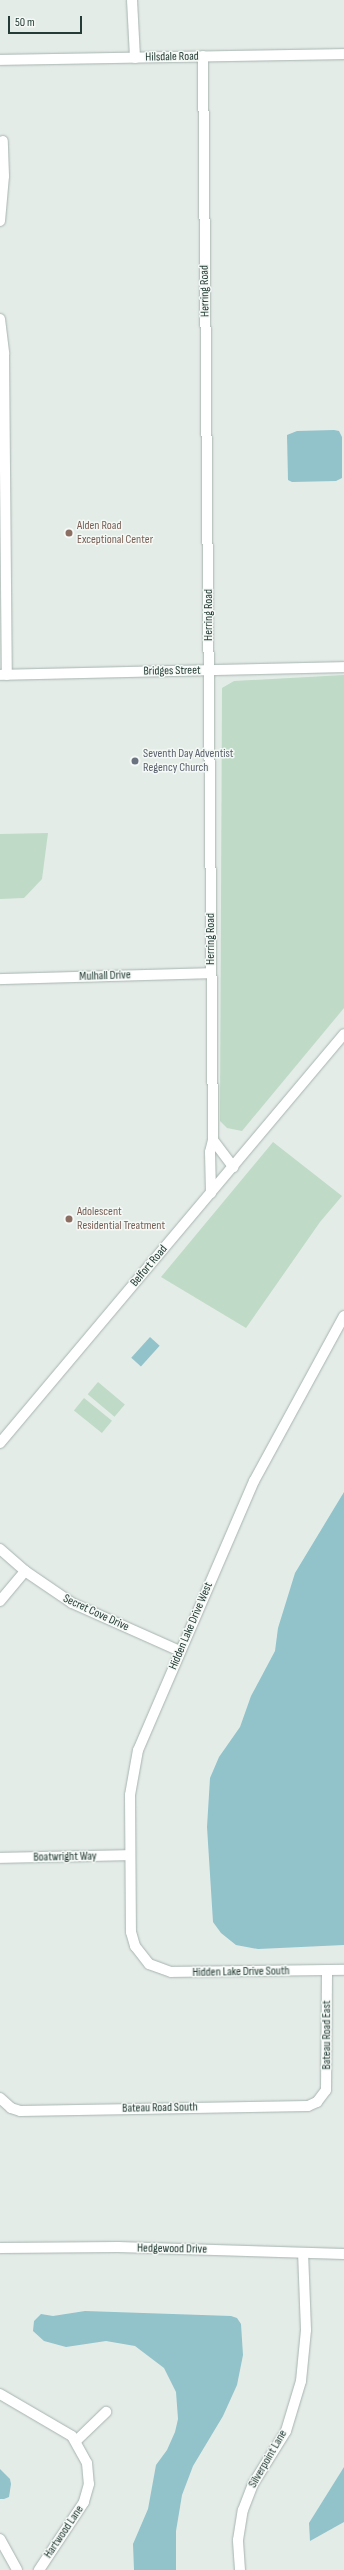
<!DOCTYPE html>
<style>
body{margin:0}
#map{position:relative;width:344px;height:2570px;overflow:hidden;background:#e4ece8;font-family:"Sofia Sans Condensed",sans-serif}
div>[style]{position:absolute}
.green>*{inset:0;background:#bfdac6;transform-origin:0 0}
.water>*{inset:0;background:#92c2ca;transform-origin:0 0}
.roads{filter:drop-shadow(0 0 1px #a7b3af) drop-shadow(0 0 1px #a7b3af)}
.minor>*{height:10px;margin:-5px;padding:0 5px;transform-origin:5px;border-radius:5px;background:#fff}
.dots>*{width:11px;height:11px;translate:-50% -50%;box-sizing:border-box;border:2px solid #f4f9f6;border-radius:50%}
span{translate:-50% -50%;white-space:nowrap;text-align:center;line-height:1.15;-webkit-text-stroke:3px #f4f9f6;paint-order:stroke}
.street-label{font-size:12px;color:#253b35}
.education-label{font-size:12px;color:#785e54}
.left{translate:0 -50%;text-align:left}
.worship-label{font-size:12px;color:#5b616d}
.scale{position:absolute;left:8px;top:16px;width:74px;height:18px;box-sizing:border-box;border:2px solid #253b35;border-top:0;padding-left:5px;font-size:12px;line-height:14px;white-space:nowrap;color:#253b35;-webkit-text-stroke:3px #f4f9f6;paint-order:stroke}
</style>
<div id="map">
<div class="green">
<i style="clip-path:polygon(344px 675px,344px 1008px,242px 1131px,227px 1128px,220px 1121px,222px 688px,234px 681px)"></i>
<i style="clip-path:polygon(48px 833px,42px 879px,24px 898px,0 899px,0 834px)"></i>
<i style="clip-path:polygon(273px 1142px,342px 1196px,320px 1222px,246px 1328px,161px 1277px)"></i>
<i style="left:98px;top:1382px;width:35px;height:16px;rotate:40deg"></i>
<i style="left:84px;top:1398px;width:36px;height:16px;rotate:39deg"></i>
</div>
<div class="water">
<i style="clip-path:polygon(334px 430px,339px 431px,342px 437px,342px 478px,336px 481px,292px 482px,288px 480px,287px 435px,297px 431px)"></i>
<i style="left:150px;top:1337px;width:13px;height:28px;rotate:42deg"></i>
<i style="clip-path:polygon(344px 1492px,344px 1945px,258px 1949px,236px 1945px,221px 1933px,213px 1922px,207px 1827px,210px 1778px,219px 1757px,240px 1727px,251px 1696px,275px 1651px,278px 1628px,295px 1573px)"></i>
<i style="clip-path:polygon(85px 2311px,231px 2316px,237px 2318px,241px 2324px,243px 2355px,237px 2385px,223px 2416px,193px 2466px,182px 2495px,176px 2531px,176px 2570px,134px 2570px,133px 2544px,148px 2509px,156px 2465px,167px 2450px,175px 2432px,178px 2419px,176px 2392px,164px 2368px,135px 2346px,106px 2341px,66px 2347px,44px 2341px,33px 2331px,34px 2321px,41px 2314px,53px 2316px)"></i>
<i style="clip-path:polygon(344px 2467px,344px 2522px,310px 2541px,309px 2523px)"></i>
<i style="clip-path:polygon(0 2469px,10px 2479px,11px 2484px,9px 2497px,4px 2499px,0 2499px)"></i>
</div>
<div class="roads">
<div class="minor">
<i style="left:132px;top:0;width:58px;rotate:87deg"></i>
<i style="left:203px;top:56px;width:1084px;rotate:89.47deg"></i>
<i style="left:213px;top:1140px;width:34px;rotate:53deg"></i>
<i style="left:0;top:60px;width:344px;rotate:-1deg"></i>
<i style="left:0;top:221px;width:45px;rotate:-84.9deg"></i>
<i style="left:4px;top:176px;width:35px;rotate:-92deg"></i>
<i style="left:0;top:319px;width:35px;rotate:83deg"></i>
<i style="left:4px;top:354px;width:321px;rotate:89.5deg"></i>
<i style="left:0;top:675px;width:344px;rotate:-1.3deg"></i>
<i style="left:0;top:979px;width:211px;rotate:-1.6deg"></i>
<i style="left:211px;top:1193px;width:41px;rotate:-91.4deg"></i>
<i style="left:210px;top:1152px;width:12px;rotate:-76deg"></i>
<i style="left:344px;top:1316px;width:188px;rotate:118.6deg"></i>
<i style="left:254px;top:1481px;width:293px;rotate:113.3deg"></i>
<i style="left:138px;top:1750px;width:46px;rotate:100.1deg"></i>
<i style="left:130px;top:1795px;width:137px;rotate:89.6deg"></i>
<i style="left:131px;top:1932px;width:15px;rotate:74deg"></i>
<i style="left:135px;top:1946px;width:23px;rotate:52deg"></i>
<i style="left:149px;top:1964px;width:23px;rotate:20deg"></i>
<i style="left:171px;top:1972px;width:173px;rotate:-0.7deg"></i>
<i style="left:0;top:1443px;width:534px;rotate:-49.93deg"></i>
<i style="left:0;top:1549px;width:33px;rotate:41deg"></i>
<i style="left:25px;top:1571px;width:57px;rotate:34.2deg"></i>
<i style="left:72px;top:1603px;width:118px;rotate:24deg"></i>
<i style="left:0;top:1601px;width:39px;rotate:-50deg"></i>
<i style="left:0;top:1858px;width:130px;rotate:-1.3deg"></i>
<i style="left:0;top:2098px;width:15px;rotate:42deg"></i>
<i style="left:11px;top:2108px;width:9px;rotate:18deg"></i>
<i style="left:20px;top:2111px;width:288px;rotate:-1deg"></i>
<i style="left:308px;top:2106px;width:10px;rotate:-24deg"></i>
<i style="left:317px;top:2102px;width:15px;rotate:-53deg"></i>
<i style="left:326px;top:2090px;width:120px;rotate:-89.5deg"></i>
<i style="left:0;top:2248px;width:118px;rotate:-0.5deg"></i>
<i style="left:118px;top:2247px;width:226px;rotate:1.8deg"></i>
<i style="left:0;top:2394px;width:83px;rotate:30.3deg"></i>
<i style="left:72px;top:2436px;width:31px;rotate:61deg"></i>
<i style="left:87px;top:2463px;width:21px;rotate:85deg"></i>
<i style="left:89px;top:2484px;width:19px;rotate:106deg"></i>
<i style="left:84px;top:2502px;width:82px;rotate:123.5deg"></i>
<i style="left:76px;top:2441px;width:42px;rotate:-44deg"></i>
<i style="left:0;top:2539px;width:35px;rotate:61deg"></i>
<i style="left:240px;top:2570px;width:30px;rotate:-94deg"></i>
<i style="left:238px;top:2540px;width:30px;rotate:-81deg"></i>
<i style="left:243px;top:2510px;width:28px;rotate:-69deg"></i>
<i style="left:253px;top:2484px;width:62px;rotate:-58.1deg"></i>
<i style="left:286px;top:2431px;width:52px;rotate:-73.3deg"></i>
<i style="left:301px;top:2381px;width:51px;rotate:-84.4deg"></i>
<i style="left:306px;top:2330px;width:77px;rotate:-92.2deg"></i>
</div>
</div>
<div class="dots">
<i style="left:69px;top:533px;background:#8d6e63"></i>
<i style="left:135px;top:761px;background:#6b7280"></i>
<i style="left:69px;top:1219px;background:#8d6e63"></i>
</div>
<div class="street-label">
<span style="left:172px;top:57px;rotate:-1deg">Hilsdale Road</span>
<span style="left:205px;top:291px;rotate:-91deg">Herring Road</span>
<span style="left:209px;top:615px;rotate:-90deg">Herring Road</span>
<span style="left:172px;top:671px;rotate:-1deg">Bridges Street</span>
<span style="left:211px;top:939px;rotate:-90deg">Herring Road</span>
<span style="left:105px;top:976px;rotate:-2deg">Mulhall Drive</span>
<span style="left:149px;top:1266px;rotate:-50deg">Belfort Road</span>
<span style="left:96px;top:1613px;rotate:25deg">Secret Cove Drive</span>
<span style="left:191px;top:1626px;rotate:-67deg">Hidden Lake Drive West</span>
<span style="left:65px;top:1857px;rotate:-1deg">Boatwright Way</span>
<span style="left:241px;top:1972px;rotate:-1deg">Hidden Lake Drive South</span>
<span style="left:327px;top:2035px;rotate:-90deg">Bateau Road East</span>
<span style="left:160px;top:2108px;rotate:-1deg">Bateau Road South</span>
<span style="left:172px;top:2249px;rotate:1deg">Hedgewood Drive</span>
<span style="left:268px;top:2459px;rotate:-60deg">Silverpoint Lane</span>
<span style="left:64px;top:2532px;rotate:-56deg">Hartwood Lane</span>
</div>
<div class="education-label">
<span class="left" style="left:77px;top:533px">Alden Road<br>Exceptional Center</span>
<span class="left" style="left:77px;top:1219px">Adolescent<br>Residential Treatment</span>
</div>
<div class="worship-label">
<span class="left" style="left:143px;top:761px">Seventh Day Adventist<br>Regency Church</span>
</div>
<div class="scale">50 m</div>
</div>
